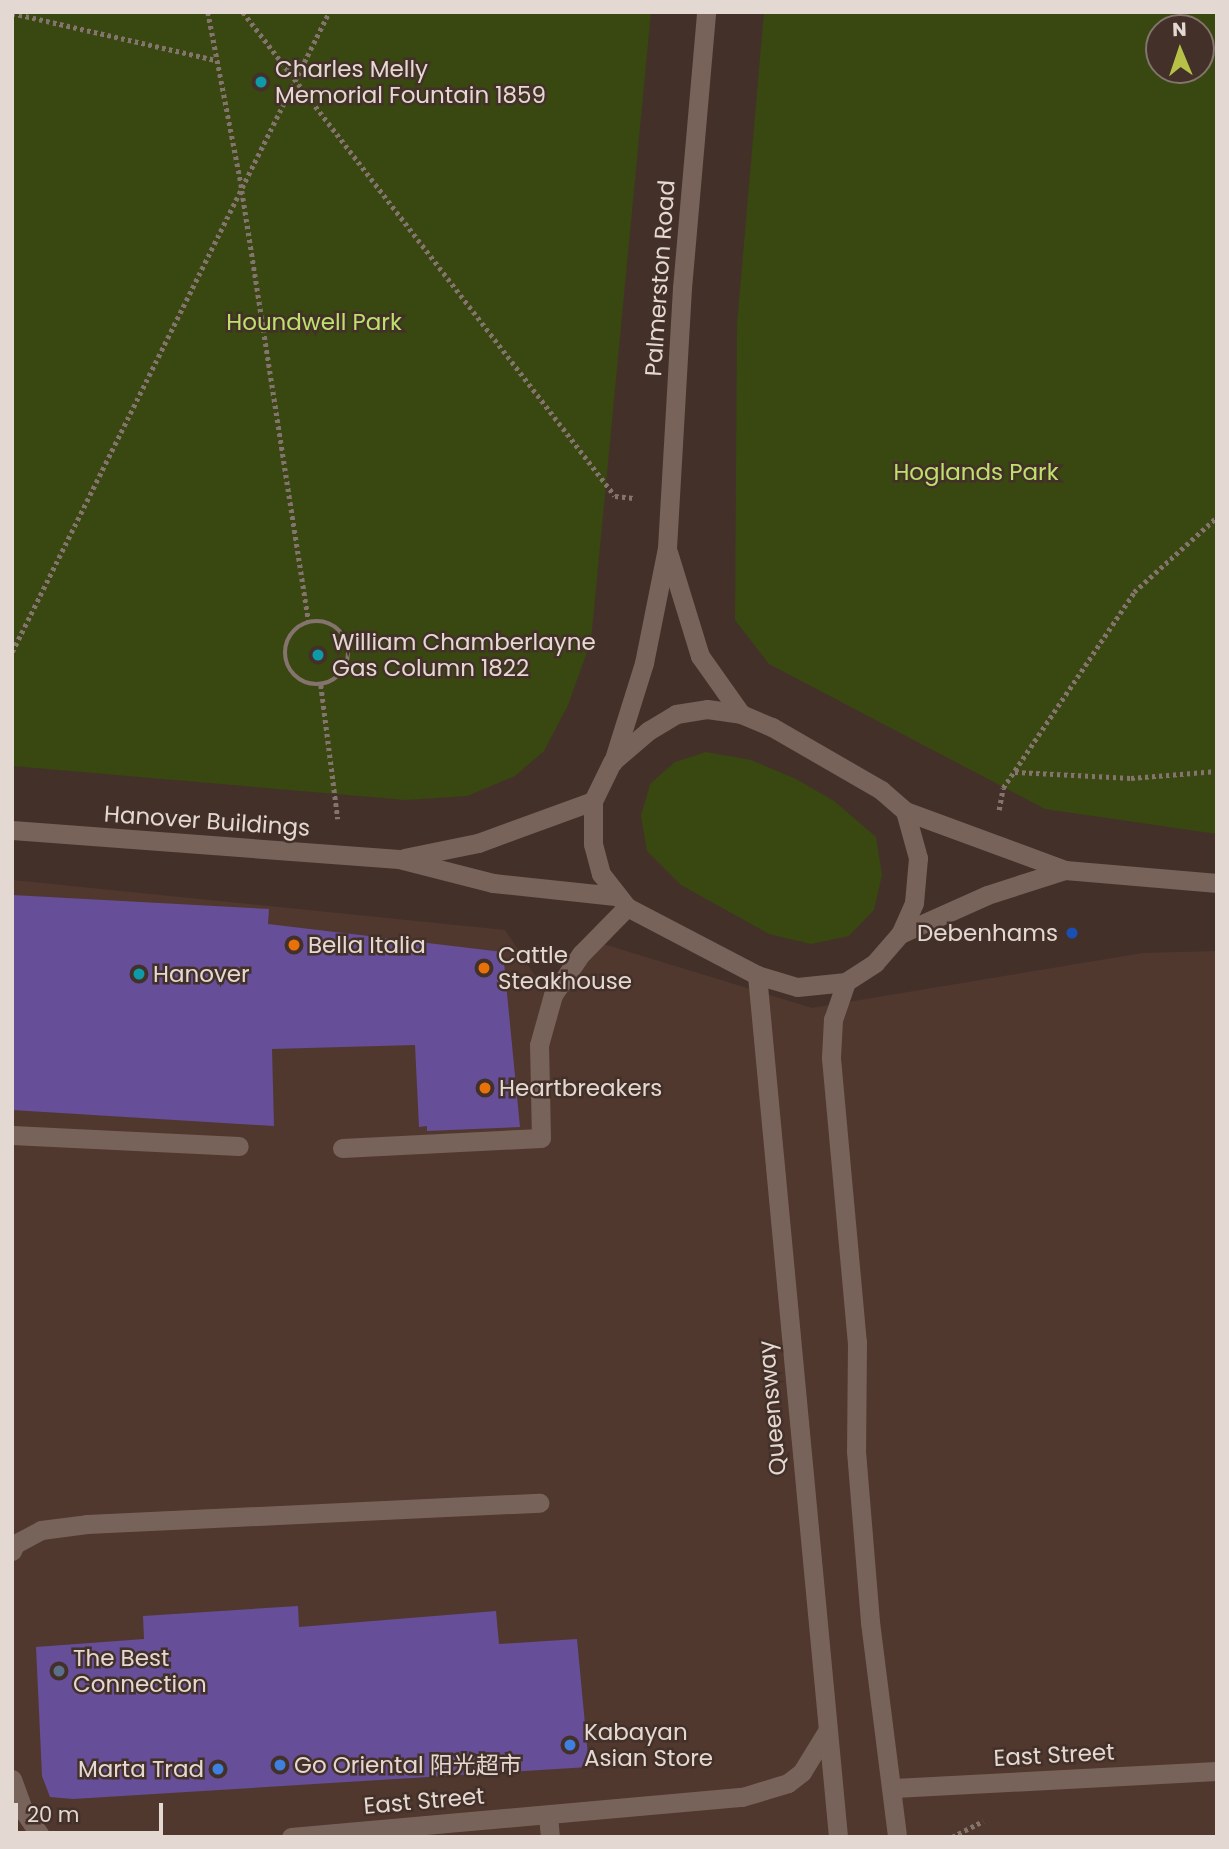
<!DOCTYPE html>
<meta charset="utf-8">
<style>
body{margin:0}
#map{position:relative;width:1229px;height:1849px;overflow:hidden;background:#433129;font-family:Poppins,"Noto Sans SC",sans-serif}
div>[style]{position:absolute}
.built>*{inset:0;background:#51382e}
.green>*{inset:0;background:#394711}
.building>*{inset:0;background:#664e98}
.path>*{height:4.5px;margin-top:-2.25px;transform-origin:0;background:repeating-linear-gradient(90deg,#84746d 0 3.5px,transparent 0 7px)}
.path>.ring{margin:-2.25px;padding:0;box-sizing:content-box;background:none;border:4.5px solid #84746d;border-radius:50%}
.service>*{height:19px;margin:-9.5px;padding:0 9.5px;transform-origin:9.5px;border-radius:9.5px;background:#78635b}
.minor>*{height:19px;margin:-9.5px;padding:0 9.5px;transform-origin:9.5px;border-radius:9.5px;background:#78635b}
.tertiary>*{height:19px;margin:-9.5px;padding:0 9.5px;transform-origin:9.5px;border-radius:9.5px;background:#78635b}
.dots>*{width:19px;height:19px;translate:-50% -50%;box-sizing:border-box;border:4px solid #433129;border-radius:50%}
span{translate:-50% -50%;white-space:nowrap;text-align:center;line-height:1.15;-webkit-text-stroke:5px #433129;paint-order:stroke}
.poi-label{font-size:23px;color:#e4d8d3}
.left{translate:0 -50%;text-align:left}
.right{translate:-100% -50%;text-align:right}
.street-label{font-size:23px;color:#e4d8d3}
.park-label{font-size:23px;color:#bee06c}
.frame{position:absolute;inset:0;border:14px solid #e4d8d3;pointer-events:none}
.north{position:absolute;left:1145px;top:14px;width:70px;height:70px;box-sizing:border-box;background:#433129;border:2px solid #83746d;border-radius:50%;rotate:358deg;font-size:19px;font-weight:700;line-height:28px;text-align:center;color:#e4d8d3}
.north::after{content:'';display:block;margin:auto;width:24px;height:32px;background:#b8c147;clip-path:polygon(50% 0,100% 100%,50% 72%,0 100%)}
.scale{position:absolute;left:14px;top:1803px;width:149px;height:32px;box-sizing:border-box;border:4px solid #e4d8d3;border-top:0;padding-left:9px;font-size:21px;line-height:24px;white-space:nowrap;color:#e4d8d3;-webkit-text-stroke:5px #433129;paint-order:stroke}
</style>
<div id="map">
<div class="built">
<i style="clip-path:polygon(12px 880px,505px 930px,556px 1008px,600px 943px,812px 1008px,1143px 953px,1217px 951px,1217px 1837px,12px 1837px)"></i>
</div>
<div class="green">
<i style="clip-path:polygon(12px 12px,651px 12px,591px 641px,568px 705px,544px 751px,515px 776px,467px 796px,406px 800px,12px 766px)"></i>
<i style="clip-path:polygon(evenodd,764px 12px,1217px 12px,1217px 834px,1045px 809px,769px 664px,735px 620px,737px 324px,764px 12px,1159px 28px,1201px 28px,1201px 70px,1159px 70px,1159px 28px)"></i>
<i style="clip-path:polygon(706px 752px,751px 760px,796px 779px,834px 801px,876px 837px,882px 875px,874px 910px,849px 936px,811px 944px,769px 934px,681px 885px,647px 851px,641px 816px,650px 784px,675px 762px)"></i>
</div>
<div class="building">
<i style="clip-path:polygon(12px 895px,269px 909px,268px 924px,503px 952px,520px 1127px,427px 1131px,427px 1126px,419px 1127px,415px 1045px,272px 1049px,274px 1126px,12px 1110px)"></i>
<i style="clip-path:polygon(298px 1606px,299px 1627px,496px 1611px,499px 1644px,577px 1639px,589px 1767px,73px 1799px,50px 1797px,42px 1776px,36px 1647px,144px 1639px,143px 1616px)"></i>
</div>
<div class="path">
<i style="left:208px;top:12px;width:175px;rotate:79.1deg"></i>
<i style="left:241px;top:184px;width:443px;rotate:81.2deg"></i>
<i style="left:243px;top:12px;width:610px;rotate:52.45deg"></i>
<i style="left:615px;top:496px;width:19px;rotate:6deg"></i>
<i style="left:12px;top:13px;width:209px;rotate:13deg"></i>
<i class="ring" style="left:285px;top:621px;width:59.5px;height:59.5px"></i>
<i style="left:12px;top:652px;width:714px;rotate:-63.65deg"></i>
<i style="left:321px;top:685px;width:135px;rotate:82.8deg"></i>
<i style="left:1015px;top:772px;width:116px;rotate:3deg"></i>
<i style="left:1131px;top:778px;width:86px;rotate:-4.7deg"></i>
<i style="left:999px;top:810px;width:22px;rotate:-80deg"></i>
<i style="left:1003px;top:788px;width:236px;rotate:-56.2deg"></i>
<i style="left:1134px;top:592px;width:112px;rotate:-42.1deg"></i>
<i style="left:952px;top:1837px;width:35px;rotate:-27deg"></i>
</div>
<div class="service">
<i style="left:12px;top:1135px;width:227px;rotate:2.8deg"></i>
<i style="left:342px;top:1148px;width:199px;rotate:-2.9deg"></i>
<i style="left:541px;top:1138px;width:93px;rotate:-91.2deg"></i>
<i style="left:539px;top:1045px;width:52px;rotate:-74.4deg"></i>
<i style="left:553px;top:995px;width:50px;rotate:-55.7deg"></i>
<i style="left:581px;top:954px;width:66px;rotate:-45.6deg"></i>
<i style="left:12px;top:1551px;width:8px;rotate:-67deg"></i>
<i style="left:15px;top:1544px;width:30px;rotate:-28deg"></i>
<i style="left:41px;top:1530px;width:46px;rotate:-7.4deg"></i>
<i style="left:87px;top:1524px;width:453px;rotate:-2.7deg"></i>
<i style="left:12px;top:1779px;width:33px;rotate:70deg"></i>
<i style="left:23px;top:1810px;width:32px;rotate:56deg"></i>
<i style="left:548px;top:1815px;width:22px;rotate:85deg"></i>
</div>
<div class="minor">
<i style="left:12px;top:830px;width:388px;rotate:4.3deg"></i>
<i style="left:399px;top:859px;width:97px;rotate:14.3deg"></i>
<i style="left:493px;top:883px;width:123px;rotate:6.1deg"></i>
<i style="left:404px;top:858px;width:76px;rotate:-11.5deg"></i>
<i style="left:478px;top:843px;width:122px;rotate:-20.1deg"></i>
<i style="left:894px;top:1788px;width:323px;rotate:-3deg"></i>
<i style="left:291px;top:1837px;width:453px;rotate:-5.1deg"></i>
<i style="left:742px;top:1797px;width:48px;rotate:-16.9deg"></i>
<i style="left:788px;top:1783px;width:18px;rotate:-38deg"></i>
<i style="left:802px;top:1772px;width:46px;rotate:-58.4deg"></i>
</div>
<div class="tertiary">
<i style="left:668px;top:552px;width:109px;rotate:72.9deg"></i>
<i style="left:700px;top:656px;width:71px;rotate:54.7deg"></i>
<i style="left:707px;top:709px;width:34px;rotate:8deg"></i>
<i style="left:741px;top:714px;width:34px;rotate:23deg"></i>
<i style="left:772px;top:727px;width:126px;rotate:30deg"></i>
<i style="left:881px;top:790px;width:32px;rotate:41deg"></i>
<i style="left:905px;top:811px;width:49px;rotate:74.5deg"></i>
<i style="left:918px;top:858px;width:45px;rotate:95.1deg"></i>
<i style="left:914px;top:903px;width:34px;rotate:114deg"></i>
<i style="left:900px;top:934px;width:38px;rotate:131deg"></i>
<i style="left:875px;top:963px;width:35px;rotate:147deg"></i>
<i style="left:846px;top:982px;width:49px;rotate:174.2deg"></i>
<i style="left:797px;top:987px;width:42px;rotate:-163.3deg"></i>
<i style="left:757px;top:975px;width:147px;rotate:-152.4deg"></i>
<i style="left:627px;top:907px;width:42px;rotate:-128.2deg"></i>
<i style="left:601px;top:874px;width:31px;rotate:-105deg"></i>
<i style="left:593px;top:844px;width:43px;rotate:-90deg"></i>
<i style="left:593px;top:801px;width:43px;rotate:-64deg"></i>
<i style="left:612px;top:762px;width:48px;rotate:-40.7deg"></i>
<i style="left:648px;top:731px;width:33px;rotate:-31deg"></i>
<i style="left:676px;top:714px;width:31px;rotate:-9deg"></i>
<i style="left:613px;top:762px;width:104px;rotate:-72.6deg"></i>
<i style="left:644px;top:663px;width:117px;rotate:-78.7deg"></i>
<i style="left:667px;top:548px;width:260px;rotate:-86.7deg"></i>
<i style="left:682px;top:288px;width:277px;rotate:-85deg"></i>
<i style="left:905px;top:811px;width:171px;rotate:20.2deg"></i>
<i style="left:1065px;top:870px;width:153px;rotate:4.9deg"></i>
<i style="left:900px;top:934px;width:95px;rotate:-24.1deg"></i>
<i style="left:987px;top:895px;width:82px;rotate:-17.8deg"></i>
<i style="left:757px;top:975px;width:866px;rotate:84.63deg"></i>
<i style="left:846px;top:982px;width:39px;rotate:109deg"></i>
<i style="left:833px;top:1019px;width:39px;rotate:93deg"></i>
<i style="left:831px;top:1058px;width:285px;rotate:84.8deg"></i>
<i style="left:857px;top:1342px;width:109px;rotate:90.5deg"></i>
<i style="left:856px;top:1451px;width:172px;rotate:85.3deg"></i>
<i style="left:870px;top:1622px;width:217px;rotate:82.8deg"></i>
</div>
<div class="dots">
<i style="left:261px;top:82px;background:#0f9aa8"></i>
<i style="left:318px;top:655px;background:#0f9aa8"></i>
<i style="left:1072px;top:933px;background:#1a4fb4"></i>
<i style="left:294px;top:945px;background:#e8710a"></i>
<i style="left:484px;top:968px;background:#e8710a"></i>
<i style="left:139px;top:974px;background:#0f9aa8"></i>
<i style="left:485px;top:1088px;background:#e8710a"></i>
<i style="left:59px;top:1671px;background:#5c6f8a"></i>
<i style="left:570px;top:1745px;background:#3f7fe0"></i>
<i style="left:280px;top:1765px;background:#3f7fe0"></i>
<i style="left:218px;top:1769px;background:#3f7fe0"></i>
</div>
<div class="poi-label">
<span class="left" style="left:275px;top:82px">Charles Melly<br>Memorial Fountain 1859</span>
<span class="left" style="left:332px;top:655px">William Chamberlayne<br>Gas Column 1822</span>
<span class="right" style="left:1058px;top:933px">Debenhams</span>
<span class="left" style="left:308px;top:945px">Bella Italia</span>
<span class="left" style="left:498px;top:968px">Cattle<br>Steakhouse</span>
<span class="left" style="left:153px;top:974px">Hanover</span>
<span class="left" style="left:499px;top:1088px">Heartbreakers</span>
<span class="left" style="left:73px;top:1671px">The Best<br>Connection</span>
<span class="left" style="left:584px;top:1745px">Kabayan<br>Asian Store</span>
<span class="left" style="left:294px;top:1765px">Go Oriental 阳光超市</span>
<span class="right" style="left:204px;top:1769px">Marta Trad</span>
</div>
<div class="street-label">
<span style="left:660px;top:278px;rotate:-86deg">Palmerston Road</span>
<span style="left:207px;top:821px;rotate:4deg">Hanover Buildings</span>
<span style="left:772px;top:1408px;rotate:-95deg">Queensway</span>
<span style="left:1054px;top:1755px;rotate:-3deg">East Street</span>
<span style="left:424px;top:1801px;rotate:-5deg">East Street</span>
</div>
<div class="park-label">
<span style="left:314px;top:322px">Houndwell Park</span>
<span style="left:976px;top:472px">Hoglands Park</span>
</div>
<div class="frame"></div>
<div class="north">N</div>
<div class="scale">20 m</div>
</div>
